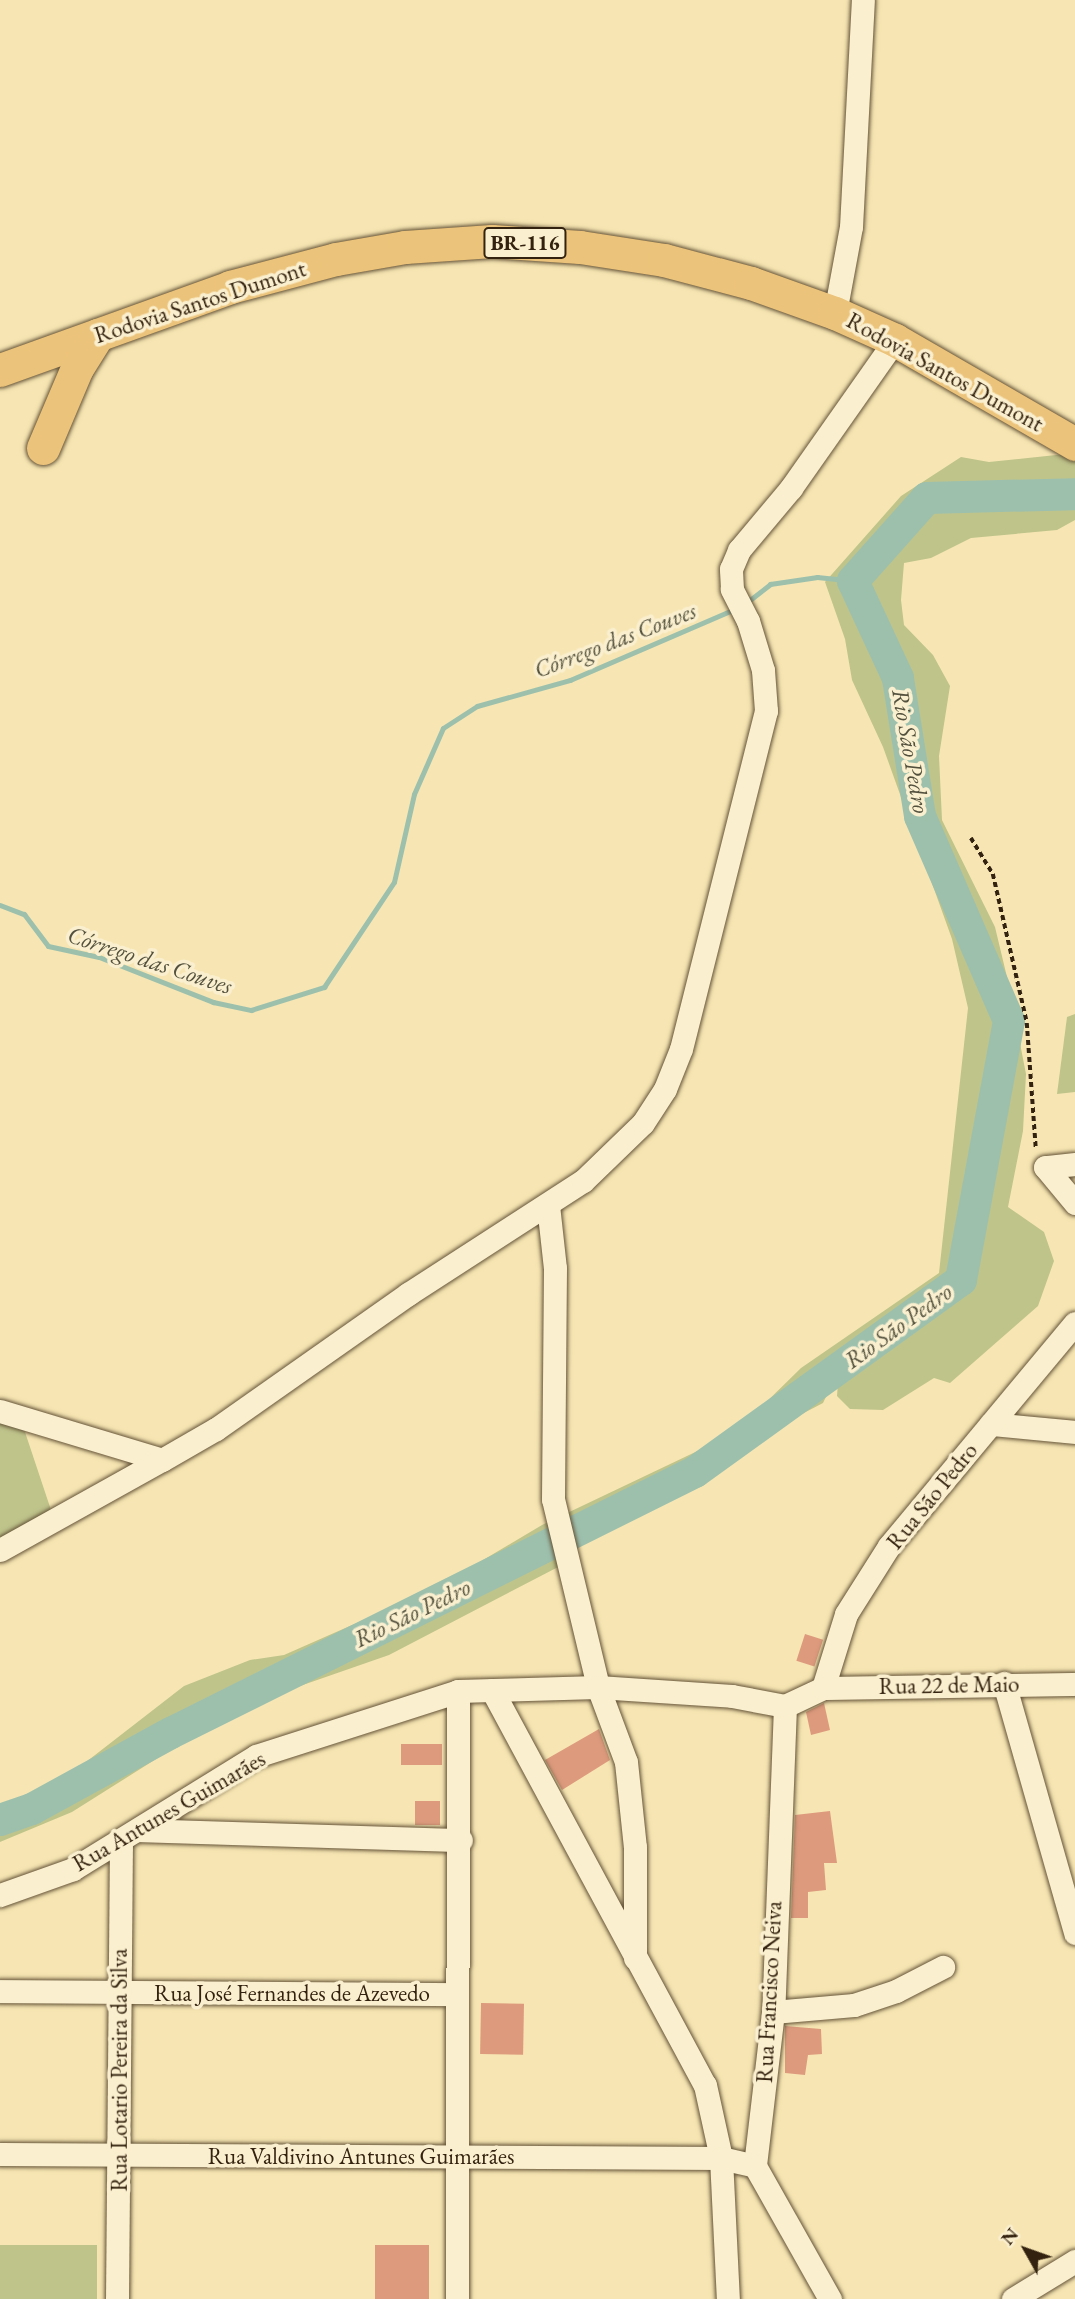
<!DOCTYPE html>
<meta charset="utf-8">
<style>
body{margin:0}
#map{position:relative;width:1075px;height:2299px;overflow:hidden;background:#f7e6b3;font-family:"EB Garamond",serif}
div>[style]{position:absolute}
.green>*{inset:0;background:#bfc48b;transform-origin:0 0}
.stream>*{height:5px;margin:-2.5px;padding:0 2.5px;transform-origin:2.5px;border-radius:2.5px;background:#9dc0ad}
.river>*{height:32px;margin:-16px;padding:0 16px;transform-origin:16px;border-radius:16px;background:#9dc0ad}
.building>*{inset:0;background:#dd9a7d;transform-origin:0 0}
.path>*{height:3.5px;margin-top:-1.75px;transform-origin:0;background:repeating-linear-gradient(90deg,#33220f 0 5px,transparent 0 8.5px)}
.roads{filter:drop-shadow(0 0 2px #645338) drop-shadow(0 0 2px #645338)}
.minor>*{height:23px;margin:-11.5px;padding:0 11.5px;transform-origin:11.5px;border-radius:11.5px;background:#faefce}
.highway>*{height:33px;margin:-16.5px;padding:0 16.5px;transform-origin:16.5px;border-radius:16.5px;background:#ecc37a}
span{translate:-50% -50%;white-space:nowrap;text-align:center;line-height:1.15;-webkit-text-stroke:7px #faefce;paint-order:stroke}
.shield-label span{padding:2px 5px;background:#faefce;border:2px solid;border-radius:5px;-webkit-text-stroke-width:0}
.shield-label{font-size:21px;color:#33220f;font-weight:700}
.street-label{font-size:23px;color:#33220f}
.water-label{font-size:24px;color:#53513e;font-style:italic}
.north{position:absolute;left:991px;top:2215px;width:70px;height:70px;-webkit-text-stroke:5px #faefce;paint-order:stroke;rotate:310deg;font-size:19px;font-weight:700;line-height:28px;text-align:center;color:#33220f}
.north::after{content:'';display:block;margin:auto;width:24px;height:32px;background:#33220f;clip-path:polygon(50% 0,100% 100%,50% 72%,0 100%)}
</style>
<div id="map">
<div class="green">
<i style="clip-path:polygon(1075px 453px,1075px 520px,1057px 530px,971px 538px,931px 558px,904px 563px,901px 600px,904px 625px,933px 655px,950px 686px,939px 756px,942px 820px,995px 927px,1007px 977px,1026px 1074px,1023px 1131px,1008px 1207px,1044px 1232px,1054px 1261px,1038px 1306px,950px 1383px,934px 1378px,883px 1410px,850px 1409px,837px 1396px,839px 1370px,823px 1403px,553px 1543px,562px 1565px,389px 1655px,237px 1708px,72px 1812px,0 1842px,0 1812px,14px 1810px,86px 1762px,184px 1686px,250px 1660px,284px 1655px,436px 1588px,542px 1525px,708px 1446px,756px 1412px,801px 1368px,939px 1273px,968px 1008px,952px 939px,883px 747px,852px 680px,845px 639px,825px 582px,901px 496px,961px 457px,989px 462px)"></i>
<i style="clip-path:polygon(1075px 1014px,1075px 1092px,1057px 1094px,1067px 1017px)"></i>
<i style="clip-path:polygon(0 1423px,24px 1429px,52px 1513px,0 1539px)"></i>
<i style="left:97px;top:2245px;width:54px;height:97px;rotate:90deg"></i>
</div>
<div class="stream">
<i style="left:746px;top:603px;width:31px;rotate:-38deg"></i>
<i style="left:770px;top:584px;width:48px;rotate:-8.5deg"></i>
<i style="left:817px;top:577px;width:36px;rotate:6deg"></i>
<i style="left:0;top:905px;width:26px;rotate:21deg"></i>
<i style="left:24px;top:914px;width:40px;rotate:53deg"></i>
<i style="left:48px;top:946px;width:52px;rotate:12.2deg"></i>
<i style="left:99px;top:957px;width:123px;rotate:21.5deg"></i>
<i style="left:213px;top:1002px;width:39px;rotate:12deg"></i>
<i style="left:251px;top:1010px;width:77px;rotate:-17.5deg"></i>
<i style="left:324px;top:987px;width:126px;rotate:-56.3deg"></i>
<i style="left:394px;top:882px;width:90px;rotate:-77.2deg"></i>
<i style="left:414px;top:794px;width:72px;rotate:-66.3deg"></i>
<i style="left:443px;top:728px;width:40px;rotate:-32.9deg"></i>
<i style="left:477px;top:706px;width:97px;rotate:-15.6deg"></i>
<i style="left:570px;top:680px;width:180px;rotate:-23.3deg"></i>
</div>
<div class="river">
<i style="left:0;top:1820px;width:34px;rotate:-19deg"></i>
<i style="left:32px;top:1809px;width:158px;rotate:-28.7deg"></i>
<i style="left:171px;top:1733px;width:585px;rotate:-26.48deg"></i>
<i style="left:695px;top:1472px;width:328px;rotate:-35.8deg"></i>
<i style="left:961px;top:1280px;width:263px;rotate:-79.5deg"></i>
<i style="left:1009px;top:1021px;width:223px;rotate:-113.5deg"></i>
<i style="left:920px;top:816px;width:140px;rotate:-99.1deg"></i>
<i style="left:898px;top:678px;width:107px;rotate:-114.9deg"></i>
<i style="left:853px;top:581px;width:111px;rotate:-48.3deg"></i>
<i style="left:927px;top:498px;width:148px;rotate:-1.5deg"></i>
</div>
<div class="building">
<i style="left:805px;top:1634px;width:19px;height:28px;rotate:18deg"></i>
<i style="clip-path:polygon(824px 1703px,830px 1730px,811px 1735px,806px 1712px)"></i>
<i style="clip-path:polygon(599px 1729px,610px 1760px,562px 1790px,545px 1760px)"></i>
<i style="left:401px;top:1744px;width:41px;height:21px"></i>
<i style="left:415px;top:1801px;width:25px;height:24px"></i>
<i style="clip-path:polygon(830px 1811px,837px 1863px,824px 1863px,826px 1890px,808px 1892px,808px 1918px,791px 1918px,795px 1815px)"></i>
<i style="left:481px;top:2003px;width:43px;height:51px;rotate:1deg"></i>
<i style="clip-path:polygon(785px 2026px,821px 2029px,822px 2054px,808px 2055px,805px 2075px,785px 2073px)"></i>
<i style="left:375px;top:2245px;width:54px;height:54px"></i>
</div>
<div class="path">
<i style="left:971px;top:838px;width:42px;rotate:58.6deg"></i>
<i style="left:993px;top:874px;width:153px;rotate:77.1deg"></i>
<i style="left:1027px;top:1023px;width:127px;rotate:85.9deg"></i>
</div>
<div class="roads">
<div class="minor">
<i style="left:835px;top:313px;width:87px;rotate:-79.5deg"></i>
<i style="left:851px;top:227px;width:227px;rotate:-87deg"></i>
<i style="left:1075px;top:1164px;width:30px;rotate:174deg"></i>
<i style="left:1045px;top:1167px;width:47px;rotate:50.2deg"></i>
<i style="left:548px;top:1205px;width:63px;rotate:83.7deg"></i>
<i style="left:555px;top:1268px;width:231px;rotate:90.5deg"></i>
<i style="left:553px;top:1499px;width:193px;rotate:76.5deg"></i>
<i style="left:598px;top:1687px;width:80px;rotate:69.5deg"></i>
<i style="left:626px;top:1762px;width:85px;rotate:84deg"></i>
<i style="left:635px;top:1847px;width:111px;rotate:90deg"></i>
<i style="left:0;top:1411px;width:169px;rotate:16.8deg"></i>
<i style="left:162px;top:1460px;width:62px;rotate:-29.9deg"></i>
<i style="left:216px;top:1429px;width:235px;rotate:-35.1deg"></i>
<i style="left:408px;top:1294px;width:208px;rotate:-32.9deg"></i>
<i style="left:583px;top:1181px;width:83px;rotate:-44deg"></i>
<i style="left:643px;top:1123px;width:40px;rotate:-57.1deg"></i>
<i style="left:665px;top:1089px;width:43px;rotate:-68.2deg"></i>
<i style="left:681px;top:1049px;width:349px;rotate:-75.9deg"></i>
<i style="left:766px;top:711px;width:41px;rotate:-94.2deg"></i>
<i style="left:763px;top:670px;width:51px;rotate:-107deg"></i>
<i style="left:748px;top:621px;width:36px;rotate:-117deg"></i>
<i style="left:732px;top:589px;width:20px;rotate:-93deg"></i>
<i style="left:731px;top:569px;width:21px;rotate:-67deg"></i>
<i style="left:739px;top:550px;width:81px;rotate:-50deg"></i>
<i style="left:791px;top:488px;width:181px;rotate:-54.9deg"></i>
<i style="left:991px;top:1424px;width:84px;rotate:5.4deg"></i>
<i style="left:0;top:1550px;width:185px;rotate:-29.1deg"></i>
<i style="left:1004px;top:1683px;width:260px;rotate:74.1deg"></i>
<i style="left:823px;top:1688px;width:77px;rotate:-72.7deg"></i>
<i style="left:846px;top:1614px;width:80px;rotate:-57.7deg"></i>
<i style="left:889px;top:1546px;width:290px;rotate:-50.2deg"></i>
<i style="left:492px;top:1690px;width:449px;rotate:61.7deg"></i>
<i style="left:705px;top:2085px;width:75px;rotate:77.6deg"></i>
<i style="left:721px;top:2158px;width:141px;rotate:87.2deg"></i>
<i style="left:785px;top:1706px;width:306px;rotate:92.2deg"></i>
<i style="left:773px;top:2012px;width:155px;rotate:96.7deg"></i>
<i style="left:755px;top:2166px;width:153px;rotate:60.6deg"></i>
<i style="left:139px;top:1830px;width:322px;rotate:1.8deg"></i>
<i style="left:0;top:1895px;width:77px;rotate:-19.6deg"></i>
<i style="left:73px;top:1869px;width:215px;rotate:-31.7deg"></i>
<i style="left:256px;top:1756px;width:212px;rotate:-17.8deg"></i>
<i style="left:458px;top:1691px;width:140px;rotate:-1.6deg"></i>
<i style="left:598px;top:1687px;width:134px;rotate:3.8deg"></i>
<i style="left:732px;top:1696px;width:54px;rotate:10.7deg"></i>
<i style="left:785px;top:1706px;width:42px;rotate:-25.3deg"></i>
<i style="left:823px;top:1688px;width:252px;rotate:-0.9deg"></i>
<i style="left:0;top:1991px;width:457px;rotate:0.4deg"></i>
<i style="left:773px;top:2012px;width:81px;rotate:-4.9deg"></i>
<i style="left:854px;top:2005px;width:44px;rotate:-18.4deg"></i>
<i style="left:896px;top:1991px;width:53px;rotate:-27.1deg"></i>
<i style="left:0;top:2154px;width:721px;rotate:0.32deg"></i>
<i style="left:721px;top:2158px;width:35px;rotate:13deg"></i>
<i style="left:117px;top:2299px;width:457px;rotate:-89.5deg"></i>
<i style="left:457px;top:2299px;width:608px;rotate:-89.91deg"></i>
<i style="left:1013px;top:2299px;width:73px;rotate:-31.5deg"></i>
</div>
<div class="highway">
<i style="left:0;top:370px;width:245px;rotate:-19.8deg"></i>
<i style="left:230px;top:287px;width:110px;rotate:-14.8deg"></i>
<i style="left:336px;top:259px;width:70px;rotate:-9.9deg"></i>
<i style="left:405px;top:247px;width:87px;rotate:-3.9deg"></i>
<i style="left:492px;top:241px;width:88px;rotate:3.9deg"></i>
<i style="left:580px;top:247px;width:85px;rotate:8.8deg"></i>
<i style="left:664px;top:260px;width:90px;rotate:14.8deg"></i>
<i style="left:751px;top:283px;width:89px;rotate:19.7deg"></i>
<i style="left:835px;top:313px;width:66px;rotate:24.2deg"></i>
<i style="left:895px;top:340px;width:208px;rotate:30deg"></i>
<i style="left:43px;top:448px;width:87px;rotate:-67deg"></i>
<i style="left:77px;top:368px;width:39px;rotate:-58deg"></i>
</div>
</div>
<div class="shield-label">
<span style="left:525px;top:243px">BR-116</span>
</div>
<div class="street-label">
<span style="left:200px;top:302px;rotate:-18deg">Rodovia Santos Dumont</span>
<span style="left:945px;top:372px;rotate:29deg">Rodovia Santos Dumont</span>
<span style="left:932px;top:1496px;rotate:-51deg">Rua São Pedro</span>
<span style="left:949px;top:1685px;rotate:-1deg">Rua 22 de Maio</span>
<span style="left:169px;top:1811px;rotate:-30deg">Rua Antunes Guimarães</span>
<span style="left:769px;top:1992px;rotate:-87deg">Rua Francisco Neiva</span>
<span style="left:292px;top:1993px">Rua José Fernandes de Azevedo</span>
<span style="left:119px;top:2070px;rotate:-90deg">Rua Lotario Pereira da Silva</span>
<span style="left:361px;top:2156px">Rua Valdivino Antunes Guimarães</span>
</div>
<div class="water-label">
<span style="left:615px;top:640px;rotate:-21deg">Córrego das Couves</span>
<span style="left:911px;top:751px;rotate:80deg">Rio São Pedro</span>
<span style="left:150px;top:960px;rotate:18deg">Córrego das Couves</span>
<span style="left:898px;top:1326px;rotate:-36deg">Rio São Pedro</span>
<span style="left:412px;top:1613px;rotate:-26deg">Rio São Pedro</span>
</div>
<div class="north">N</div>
</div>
